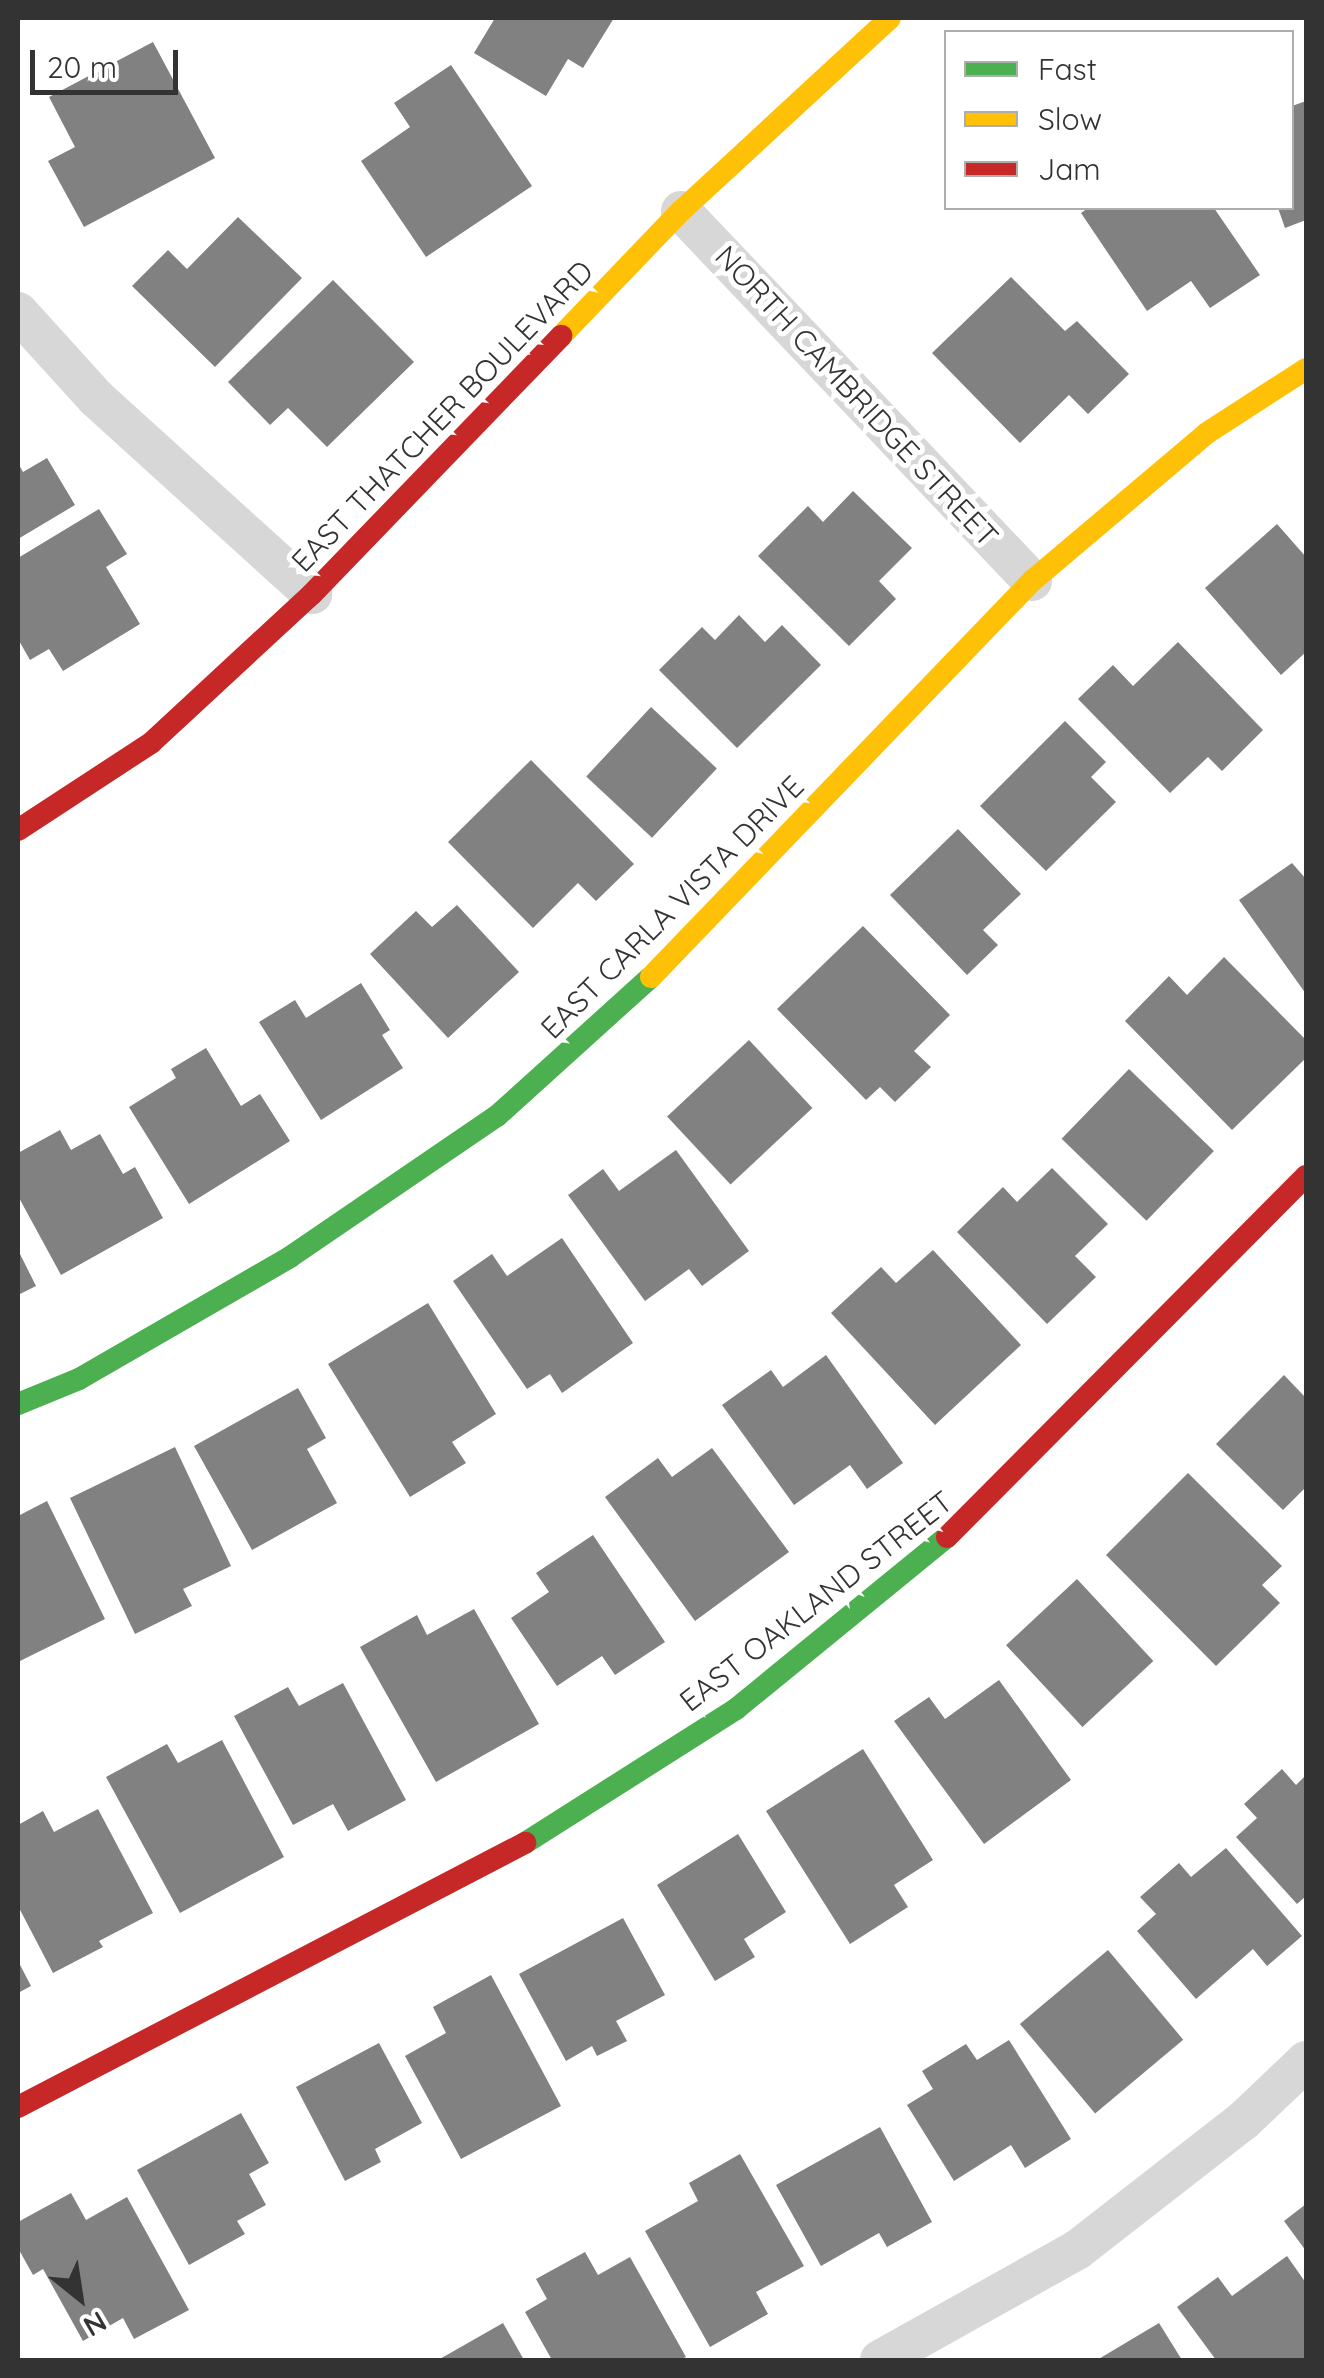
<!DOCTYPE html>
<style>
body{margin:0}
#map{position:relative;width:1324px;height:2378px;overflow:hidden;background:#fff;font-family:Quicksand,sans-serif}
div>[style]{position:absolute}
.building>*{inset:0;background:#818181;transform-origin:0 0}
.street>*{height:40px;margin:-20px;padding:0 20px;transform-origin:20px;border-radius:20px;background:#d7d7d7}
.fast>*{height:22px;margin:-11px;padding:0 11px;transform-origin:11px;border-radius:11px;background:#4caf50}
.slow>*{height:22px;margin:-11px;padding:0 11px;transform-origin:11px;border-radius:11px;background:#ffc107}
.jam>*{height:22px;margin:-11px;padding:0 11px;transform-origin:11px;border-radius:11px;background:#c62828}
span{translate:-50% -50%;white-space:nowrap;text-align:center;line-height:1.15;-webkit-text-stroke:10px #fff;paint-order:stroke}
.street-label{font-size:30px;color:#333}
.frame{position:absolute;inset:0;border:20px solid #333;pointer-events:none}
.legend{position:absolute;left:944px;top:30px;width:350px;height:180px;box-sizing:border-box;background:#fff;border:2px solid #adadad;margin:0;padding:12px 18px;list-style:none;font-size:30px;color:#333}
.legend li{display:flex;align-items:center;gap:20px;height:50px}
.legend b{width:50px;border:2px solid #adadad}
.north{position:absolute;left:30px;top:2248px;width:100px;height:100px;-webkit-text-stroke:8px #fff;paint-order:stroke;rotate:150deg;font-size:28px;font-weight:700;line-height:40px;text-align:center;color:#333}
.north::after{content:'';display:block;margin:auto;width:35px;height:45px;background:#333;clip-path:polygon(50% 0,100% 100%,50% 72%,0 100%)}
.scale{position:absolute;left:30px;top:50px;width:148px;height:45px;box-sizing:border-box;border:5px solid #333;border-top:0;padding-left:12px;font-size:30px;line-height:35px;white-space:nowrap;color:#333;-webkit-text-stroke:8px #fff;paint-order:stroke}
</style>
<div id="map">
<div class="building">
<i style="clip-path:polygon(495px 18px,614px 18px,583px 68px,568px 59px,546px 96px,474px 53px)"></i>
<i style="clip-path:polygon(153px 42px,215px 158px,84px 227px,48px 161px,75px 147px,49px 97px)"></i>
<i style="clip-path:polygon(451px 65px,532px 186px,426px 257px,361px 161px,410px 127px,394px 103px)"></i>
<i style="clip-path:polygon(1306px 101px,1306px 220px,1285px 228px,1278px 208px,1292px 208px,1292px 106px)"></i>
<i style="clip-path:polygon(1088px 208px,1214px 208px,1260px 275px,1210px 308px,1191px 281px,1147px 311px,1081px 213px)"></i>
<i style="clip-path:polygon(238px 217px,302px 278px,215px 367px,132px 286px,168px 250px,187px 269px)"></i>
<i style="clip-path:polygon(1011px 277px,1065px 331px,1077px 321px,1129px 374px,1088px 414px,1069px 395px,1020px 443px,932px 353px)"></i>
<i style="clip-path:polygon(333px 280px,414px 362px,327px 447px,288px 408px,270px 425px,228px 382px)"></i>
<i style="clip-path:polygon(47px 458px,75px 505px,18px 539px,18px 463px,23px 472px)"></i>
<i style="clip-path:polygon(853px 491px,912px 548px,879px 581px,896px 599px,849px 646px,758px 556px,808px 506px,823px 522px)"></i>
<i style="clip-path:polygon(99px 509px,127px 554px,106px 567px,140px 624px,63px 671px,49px 649px,30px 660px,18px 639px,18px 558px)"></i>
<i style="clip-path:polygon(1277px 524px,1306px 557px,1306px 652px,1281px 675px,1205px 588px)"></i>
<i style="clip-path:polygon(739px 615px,765px 642px,782px 625px,821px 665px,737px 748px,659px 670px,702px 627px,715px 640px)"></i>
<i style="clip-path:polygon(1178px 642px,1263px 730px,1222px 771px,1208px 757px,1170px 793px,1078px 699px,1113px 665px,1133px 686px)"></i>
<i style="left:651px;top:707px;width:90px;height:95px;rotate:43deg"></i>
<i style="clip-path:polygon(1065px 721px,1106px 762px,1091px 777px,1116px 802px,1046px 871px,980px 806px)"></i>
<i style="clip-path:polygon(531px 760px,634px 864px,596px 901px,578px 883px,533px 928px,448px 842px)"></i>
<i style="clip-path:polygon(958px 829px,1021px 894px,983px 930px,998px 945px,967px 975px,890px 895px)"></i>
<i style="clip-path:polygon(1292px 863px,1306px 879px,1306px 994px,1239px 900px)"></i>
<i style="clip-path:polygon(457px 905px,519px 972px,448px 1038px,370px 954px,416px 911px,432px 927px)"></i>
<i style="clip-path:polygon(863px 926px,950px 1015px,914px 1051px,931px 1067px,895px 1102px,880px 1087px,866px 1100px,777px 1009px)"></i>
<i style="clip-path:polygon(1224px 957px,1306px 1040px,1306px 1058px,1232px 1130px,1125px 1021px,1169px 976px,1187px 995px)"></i>
<i style="clip-path:polygon(361px 983px,390px 1030px,382px 1035px,403px 1068px,321px 1120px,259px 1022px,295px 1000px,306px 1018px)"></i>
<i style="left:749px;top:1040px;width:93px;height:112px;rotate:47deg"></i>
<i style="clip-path:polygon(206px 1048px,241px 1106px,260px 1094px,290px 1141px,189px 1204px,129px 1107px,176px 1078px,171px 1069px)"></i>
<i style="left:1129px;top:1069px;width:118px;height:97px;rotate:44deg"></i>
<i style="clip-path:polygon(60px 1130px,71px 1150px,100px 1134px,123px 1174px,135px 1167px,163px 1218px,61px 1275px,18px 1196px,18px 1153px)"></i>
<i style="clip-path:polygon(676px 1150px,749px 1251px,702px 1286px,689px 1269px,645px 1301px,568px 1195px,603px 1169px,619px 1191px)"></i>
<i style="clip-path:polygon(1052px 1168px,1108px 1224px,1075px 1256px,1096px 1277px,1047px 1324px,957px 1232px,1003px 1187px,1017px 1202px)"></i>
<i style="clip-path:polygon(562px 1238px,633px 1343px,562px 1393px,550px 1374px,527px 1389px,453px 1281px,492px 1254px,507px 1276px)"></i>
<i style="clip-path:polygon(18px 1250px,36px 1286px,18px 1295px)"></i>
<i style="clip-path:polygon(933px 1250px,1021px 1345px,935px 1425px,831px 1313px,881px 1267px,896px 1283px)"></i>
<i style="clip-path:polygon(428px 1303px,496px 1414px,452px 1442px,466px 1463px,410px 1497px,328px 1364px)"></i>
<i style="clip-path:polygon(826px 1355px,903px 1463px,867px 1489px,850px 1465px,794px 1505px,722px 1405px,771px 1370px,783px 1387px)"></i>
<i style="clip-path:polygon(1284px 1375px,1306px 1398px,1306px 1487px,1283px 1510px,1216px 1444px)"></i>
<i style="clip-path:polygon(298px 1388px,326px 1438px,307px 1449px,337px 1503px,252px 1550px,194px 1446px)"></i>
<i style="clip-path:polygon(175px 1447px,231px 1566px,183px 1589px,192px 1606px,135px 1634px,70px 1498px)"></i>
<i style="clip-path:polygon(712px 1448px,789px 1552px,695px 1621px,605px 1497px,658px 1458px,672px 1477px)"></i>
<i style="clip-path:polygon(1188px 1473px,1282px 1566px,1262px 1585px,1280px 1603px,1216px 1666px,1106px 1555px)"></i>
<i style="clip-path:polygon(47px 1501px,105px 1619px,18px 1662px,18px 1516px)"></i>
<i style="clip-path:polygon(593px 1535px,665px 1642px,615px 1675px,602px 1656px,557px 1686px,511px 1618px,549px 1592px,536px 1573px)"></i>
<i style="left:1077px;top:1579px;width:112px;height:97px;rotate:47deg"></i>
<i style="clip-path:polygon(474px 1609px,539px 1724px,436px 1782px,360px 1647px,417px 1615px,427px 1635px)"></i>
<i style="clip-path:polygon(999px 1680px,1071px 1780px,984px 1844px,894px 1721px,929px 1697px,945px 1719px)"></i>
<i style="clip-path:polygon(343px 1683px,406px 1800px,348px 1831px,333px 1804px,293px 1825px,234px 1716px,288px 1687px,299px 1706px)"></i>
<i style="clip-path:polygon(222px 1740px,284px 1857px,180px 1913px,106px 1777px,167px 1744px,178px 1763px)"></i>
<i style="clip-path:polygon(863px 1749px,933px 1860px,894px 1885px,908px 1907px,850px 1944px,766px 1811px)"></i>
<i style="clip-path:polygon(1282px 1769px,1296px 1785px,1306px 1775px,1306px 1896px,1297px 1904px,1236px 1837px,1257px 1818px,1244px 1804px)"></i>
<i style="clip-path:polygon(98px 1809px,153px 1913px,99px 1941px,103px 1947px,53px 1973px,18px 1906px,18px 1825px,43px 1811px,54px 1832px)"></i>
<i style="clip-path:polygon(738px 1834px,786px 1912px,744px 1939px,755px 1957px,715px 1981px,657px 1885px)"></i>
<i style="clip-path:polygon(1226px 1848px,1302px 1936px,1267px 1966px,1253px 1949px,1196px 1999px,1137px 1931px,1156px 1914px,1140px 1897px,1179px 1863px,1191px 1877px)"></i>
<i style="clip-path:polygon(623px 1918px,665px 1995px,616px 2021px,627px 2041px,597px 2056px,592px 2046px,566px 2061px,519px 1974px)"></i>
<i style="left:1108px;top:1950px;width:117px;height:115px;rotate:50deg"></i>
<i style="clip-path:polygon(18px 1961px,31px 1986px,18px 1993px)"></i>
<i style="clip-path:polygon(491px 1975px,561px 2106px,461px 2159px,405px 2056px,446px 2033px,433px 2007px)"></i>
<i style="clip-path:polygon(1009px 2040px,1071px 2139px,1025px 2168px,1011px 2145px,954px 2181px,907px 2105px,933px 2089px,922px 2071px,966px 2044px,977px 2060px)"></i>
<i style="clip-path:polygon(379px 2043px,422px 2123px,375px 2149px,381px 2162px,345px 2181px,296px 2087px)"></i>
<i style="clip-path:polygon(241px 2113px,269px 2163px,249px 2174px,266px 2205px,237px 2221px,245px 2234px,189px 2265px,137px 2170px)"></i>
<i style="clip-path:polygon(880px 2127px,932px 2222px,887px 2247px,879px 2233px,821px 2266px,776px 2185px)"></i>
<i style="clip-path:polygon(740px 2154px,804px 2266px,756px 2292px,768px 2314px,710px 2347px,645px 2231px,698px 2201px,689px 2183px)"></i>
<i style="clip-path:polygon(71px 2193px,86px 2220px,127px 2197px,189px 2310px,134px 2339px,123px 2318px,83px 2341px,43px 2269px,33px 2275px,18px 2248px,18px 2222px)"></i>
<i style="clip-path:polygon(1306px 2204px,1306px 2251px,1284px 2221px)"></i>
<i style="clip-path:polygon(585px 2252px,598px 2275px,630px 2257px,686px 2357px,679px 2360px,552px 2360px,525px 2312px,547px 2299px,536px 2279px)"></i>
<i style="clip-path:polygon(1287px 2256px,1306px 2283px,1306px 2360px,1216px 2360px,1177px 2307px,1218px 2277px,1232px 2296px)"></i>
<i style="clip-path:polygon(503px 2323px,524px 2360px,438px 2360px)"></i>
<i style="clip-path:polygon(1159px 2323px,1182px 2360px,1097px 2360px)"></i>
</div>
<div class="street">
<i style="left:681px;top:211px;width:510px;rotate:46.51deg"></i>
<i style="left:18px;top:312px;width:116px;rotate:47.8deg"></i>
<i style="left:96px;top:398px;width:292px;rotate:42.2deg"></i>
<i style="left:880px;top:2360px;width:226px;rotate:-29.2deg"></i>
<i style="left:1077px;top:2250px;width:210px;rotate:-37.9deg"></i>
<i style="left:1243px;top:2121px;width:87px;rotate:-43.6deg"></i>
</div>
<div class="fast">
<i style="left:18px;top:1404px;width:66px;rotate:-22.3deg"></i>
<i style="left:79px;top:1379px;width:244px;rotate:-30deg"></i>
<i style="left:290px;top:1257px;width:250px;rotate:-34.3deg"></i>
<i style="left:497px;top:1116px;width:207px;rotate:-42.1deg"></i>
<i style="left:525px;top:1843px;width:250px;rotate:-32.4deg"></i>
<i style="left:736px;top:1709px;width:272px;rotate:-39.2deg"></i>
</div>
<div class="slow">
<i style="left:561px;top:336px;width:173px;rotate:-46.2deg"></i>
<i style="left:681px;top:211px;width:284px;rotate:-42.7deg"></i>
<i style="left:651px;top:977px;width:550px;rotate:-46.11deg"></i>
<i style="left:1032px;top:581px;width:229px;rotate:-40.2deg"></i>
<i style="left:1207px;top:433px;width:118px;rotate:-32.9deg"></i>
</div>
<div class="jam">
<i style="left:18px;top:830px;width:159px;rotate:-33.2deg"></i>
<i style="left:151px;top:743px;width:219px;rotate:-42.8deg"></i>
<i style="left:312px;top:594px;width:359px;rotate:-46deg"></i>
<i style="left:947px;top:1537px;width:509px;rotate:-45.16deg"></i>
<i style="left:18px;top:2107px;width:572px;rotate:-27.51deg"></i>
</div>
<div class="street-label">
<span style="left:857px;top:396px;rotate:47deg">NORTH CAMBRIDGE STREET</span>
<span style="left:442px;top:416px;rotate:-46deg">EAST THATCHER BOULEVARD</span>
<span style="left:672px;top:907px;rotate:-45deg">EAST CARLA VISTA DRIVE</span>
<span style="left:816px;top:1601px;rotate:-38deg">EAST OAKLAND STREET</span>
</div>
<div class="frame"></div>
<ul class="legend">
<li><b style="height:12px;background:#4caf50"></b>Fast</li>
<li><b style="height:12px;background:#ffc107"></b>Slow</li>
<li><b style="height:12px;background:#c62828"></b>Jam</li>
</ul>
<div class="north">N</div>
<div class="scale">20 m</div>
</div>
